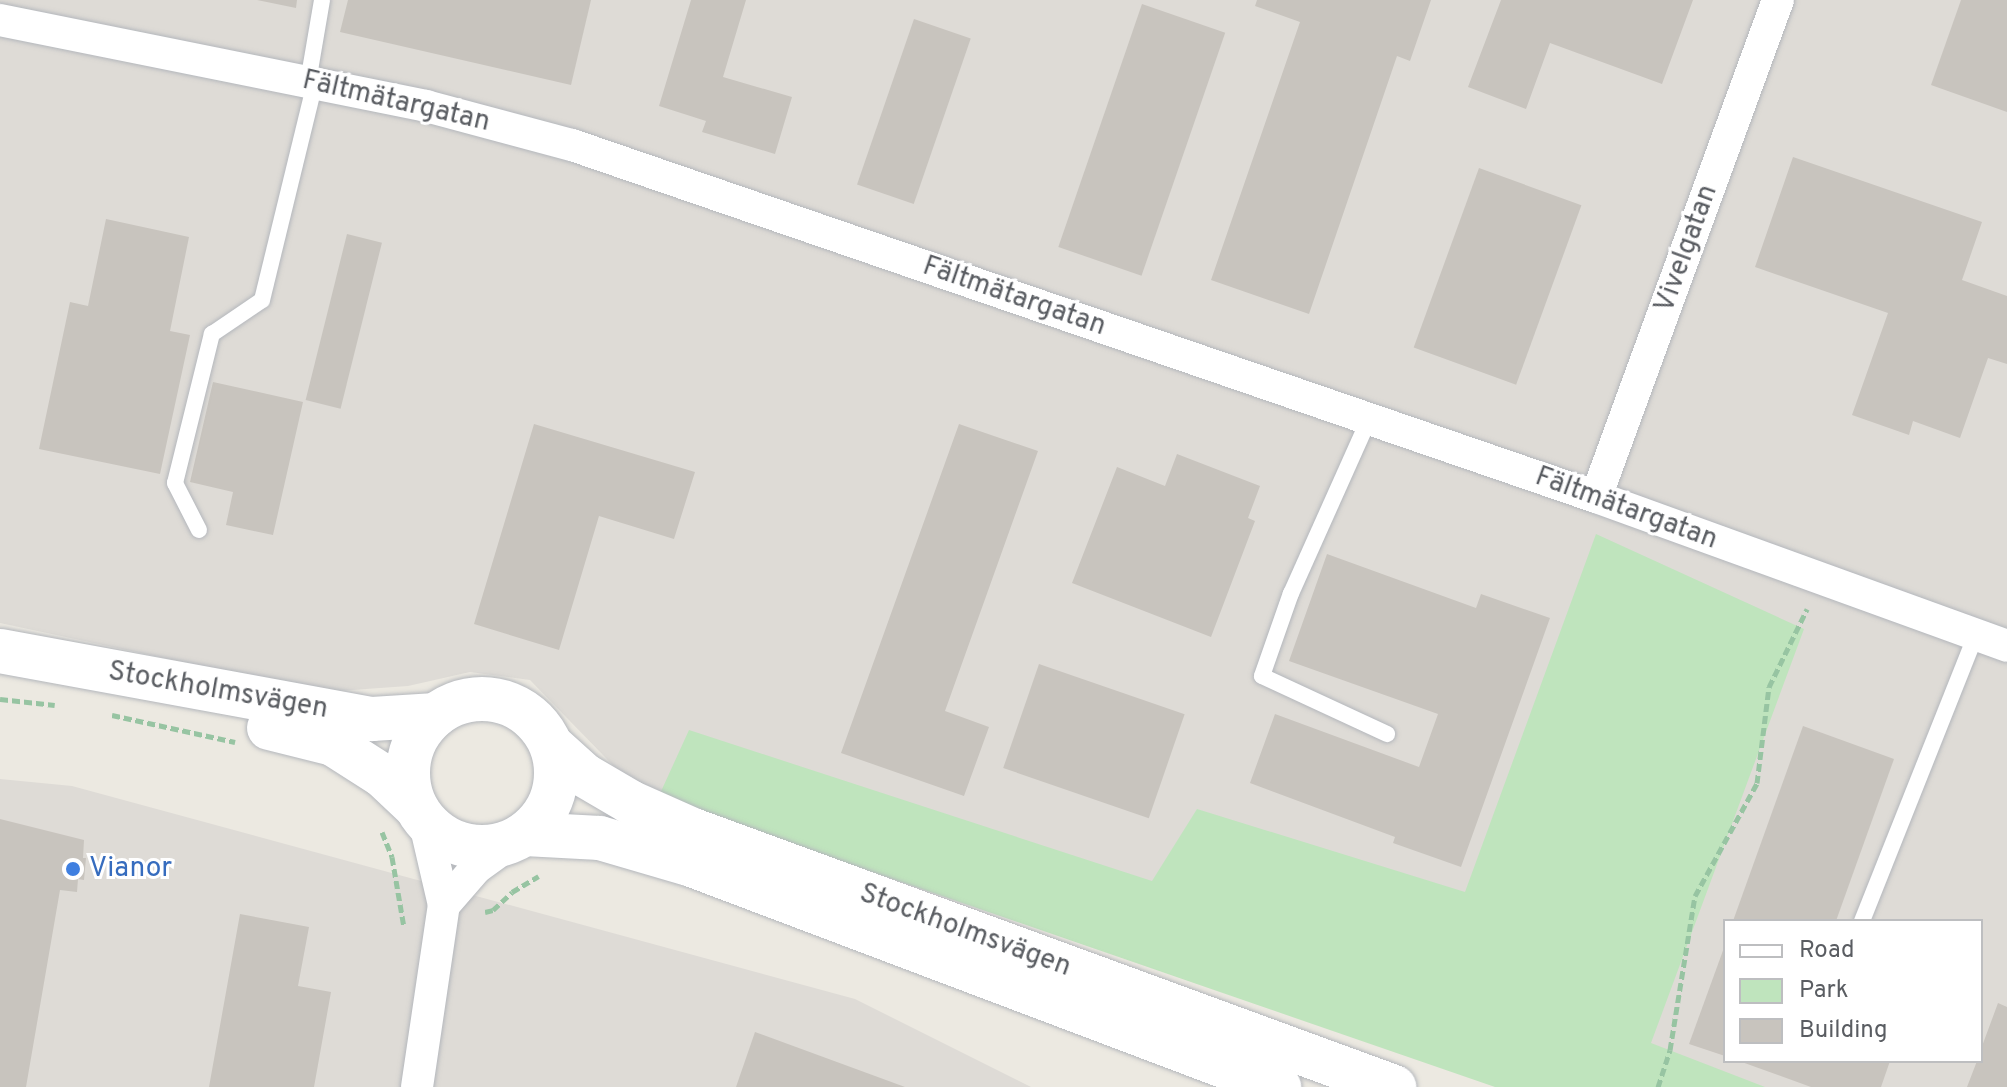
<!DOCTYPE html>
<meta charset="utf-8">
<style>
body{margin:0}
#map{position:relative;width:2007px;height:1087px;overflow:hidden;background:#ece9e1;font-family:Overpass,sans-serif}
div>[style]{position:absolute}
.industrial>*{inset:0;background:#dedbd6}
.green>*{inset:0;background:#bfe4bd}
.building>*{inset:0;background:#c8c4be;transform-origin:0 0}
.path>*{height:5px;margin-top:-2.5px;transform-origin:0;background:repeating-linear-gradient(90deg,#97c4a2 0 8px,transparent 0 12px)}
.roads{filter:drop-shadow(0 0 2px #b4b7bc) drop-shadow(0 0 2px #b4b7bc)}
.lane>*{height:16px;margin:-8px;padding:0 8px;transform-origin:8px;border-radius:8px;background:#fff}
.street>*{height:32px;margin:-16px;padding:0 16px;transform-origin:16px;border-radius:16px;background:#fff}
.secondary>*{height:44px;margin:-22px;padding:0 22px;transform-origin:22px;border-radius:22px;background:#fff}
.secondary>.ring{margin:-22px;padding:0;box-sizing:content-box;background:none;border:44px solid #fff;border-radius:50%}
.dots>*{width:22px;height:22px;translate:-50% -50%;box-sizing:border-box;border:4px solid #fff;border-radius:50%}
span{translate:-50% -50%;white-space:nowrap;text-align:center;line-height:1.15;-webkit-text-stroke:6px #fff;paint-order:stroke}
.street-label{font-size:28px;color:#5a5d62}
.shop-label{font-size:28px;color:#366cbe}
.left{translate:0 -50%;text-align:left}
.legend{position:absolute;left:1723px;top:919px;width:260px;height:144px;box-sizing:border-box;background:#fff;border:2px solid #bdbec0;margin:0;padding:10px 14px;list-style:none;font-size:24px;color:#5a5d62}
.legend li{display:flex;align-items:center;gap:16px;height:40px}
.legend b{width:40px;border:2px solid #bdbec0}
</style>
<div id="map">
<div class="industrial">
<i style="clip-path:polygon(evenodd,0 0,2007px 0,2007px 1087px,1585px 1087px,639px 792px,530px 680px,470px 672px,408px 686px,324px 692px,0 623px,0 0,1725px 921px,1981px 921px,1981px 1061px,1725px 1061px,1725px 921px)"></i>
<i style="clip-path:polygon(0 779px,72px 786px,855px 999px,1031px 1087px,0 1087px)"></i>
</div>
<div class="green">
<i style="clip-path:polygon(1596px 534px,1804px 629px,1651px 1043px,1765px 1087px,1495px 1087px,658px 798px,689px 730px,1152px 881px,1197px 809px,1465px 892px)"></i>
</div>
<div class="building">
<i style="clip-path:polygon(257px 0,297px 0,296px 8px)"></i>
<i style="clip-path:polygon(348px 0,591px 0,571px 85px,340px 32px)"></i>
<i style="clip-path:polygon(691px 0,746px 0,723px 77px,792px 97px,775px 154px,702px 132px,706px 121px,659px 106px)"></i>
<i style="clip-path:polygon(1257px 0,1431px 0,1410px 61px,1397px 56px,1309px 314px,1211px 280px,1300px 22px,1255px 6px)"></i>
<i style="clip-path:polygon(1501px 0,1693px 0,1662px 84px,1550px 43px,1526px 109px,1468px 87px)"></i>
<i style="clip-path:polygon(1961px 0,2007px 0,2007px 112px,1931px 85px)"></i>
<i style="left:1142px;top:4px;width:88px;height:257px;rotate:19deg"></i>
<i style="left:914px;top:19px;width:60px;height:175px;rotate:19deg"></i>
<i style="clip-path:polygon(1793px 157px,1982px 222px,1962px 280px,2007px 296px,2007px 364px,1988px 358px,1960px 438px,1913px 421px,1909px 435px,1852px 415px,1888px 313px,1755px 267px)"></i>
<i style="left:1479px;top:168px;width:109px;height:191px;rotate:20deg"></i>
<i style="clip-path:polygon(106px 219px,189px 237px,170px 331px,190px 335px,160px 474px,39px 449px,70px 302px,88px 306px)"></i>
<i style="left:347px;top:234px;width:36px;height:171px;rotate:14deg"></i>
<i style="clip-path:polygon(213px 382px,303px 402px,273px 535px,226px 525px,233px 492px,190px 482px)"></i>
<i style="clip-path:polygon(534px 424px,695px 472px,674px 539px,599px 516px,559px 650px,474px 624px)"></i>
<i style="clip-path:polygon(959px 424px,1038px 451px,945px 711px,989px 727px,964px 796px,841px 753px)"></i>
<i style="clip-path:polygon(1177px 454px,1260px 486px,1248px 518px,1255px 521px,1211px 637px,1072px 583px,1117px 467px,1165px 486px)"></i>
<i style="clip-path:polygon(1327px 554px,1476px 608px,1481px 594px,1550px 618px,1461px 867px,1393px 843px,1395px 837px,1250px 783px,1275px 714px,1419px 767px,1438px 714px,1289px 661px)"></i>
<i style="left:1039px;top:664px;width:154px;height:110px;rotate:19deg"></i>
<i style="clip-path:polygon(1803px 726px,1894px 759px,1836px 921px,1733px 921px)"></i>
<i style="clip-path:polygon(0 819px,84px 840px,83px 858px,86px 858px,84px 880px,78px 879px,77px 892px,60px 890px,26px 1087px,0 1087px)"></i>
<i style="clip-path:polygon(240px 914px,309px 927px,298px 986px,331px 992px,314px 1087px,209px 1087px)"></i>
<i style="clip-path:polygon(1725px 945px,1725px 1056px,1689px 1044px)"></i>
<i style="clip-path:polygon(1998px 1003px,2007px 1007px,2007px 1087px,1967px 1087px,1977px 1061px,1981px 1061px,1981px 1049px)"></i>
<i style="clip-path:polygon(755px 1032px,905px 1087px,736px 1087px)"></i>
<i style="clip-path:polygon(1739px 1061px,1890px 1061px,1881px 1087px,1811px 1087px)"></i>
</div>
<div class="path">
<i style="left:0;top:699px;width:55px;rotate:6.2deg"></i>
<i style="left:112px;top:715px;width:126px;rotate:12.4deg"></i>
<i style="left:382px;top:832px;width:27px;rotate:68deg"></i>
<i style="left:392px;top:857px;width:71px;rotate:80.3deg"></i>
<i style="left:485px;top:912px;width:8px;rotate:-14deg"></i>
<i style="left:493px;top:910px;width:26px;rotate:-43deg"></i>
<i style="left:512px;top:892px;width:31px;rotate:-31deg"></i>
<i style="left:1658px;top:1087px;width:39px;rotate:-72deg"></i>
<i style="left:1670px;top:1050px;width:156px;rotate:-80.8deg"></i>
<i style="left:1695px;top:896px;width:129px;rotate:-61.2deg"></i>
<i style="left:1757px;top:783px;width:97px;rotate:-82.9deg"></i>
<i style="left:1769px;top:687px;width:87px;rotate:-64deg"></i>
</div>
<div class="roads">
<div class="lane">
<i style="left:308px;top:82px;width:83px;rotate:-80.3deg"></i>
<i style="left:1369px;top:419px;width:191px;rotate:114.1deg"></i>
<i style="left:1291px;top:593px;width:88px;rotate:109.3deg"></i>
<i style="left:1262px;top:676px;width:138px;rotate:24.9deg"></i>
<i style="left:199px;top:530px;width:53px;rotate:-117.1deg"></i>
<i style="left:175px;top:483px;width:154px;rotate:-76.1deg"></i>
<i style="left:212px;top:334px;width:60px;rotate:-34.2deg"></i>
<i style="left:262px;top:300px;width:223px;rotate:-76.3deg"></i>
<i style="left:1862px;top:921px;width:308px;rotate:-68.3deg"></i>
</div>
<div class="street">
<i style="left:0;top:20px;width:435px;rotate:11.4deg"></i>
<i style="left:426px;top:106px;width:151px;rotate:15deg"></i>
<i style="left:572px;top:145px;width:1083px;rotate:18.97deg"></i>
<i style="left:1596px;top:497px;width:437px;rotate:19.9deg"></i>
<i style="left:1596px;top:497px;width:529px;rotate:-69.89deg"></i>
<i style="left:444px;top:905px;width:49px;rotate:-49.1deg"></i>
<i style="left:476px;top:868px;width:44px;rotate:-35.8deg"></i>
<i style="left:417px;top:1087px;width:184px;rotate:-81.6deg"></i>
<i style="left:444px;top:905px;width:88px;rotate:-103.1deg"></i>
</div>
<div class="secondary">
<i style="left:0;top:651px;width:378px;rotate:10.4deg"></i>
<i style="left:372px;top:719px;width:64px;rotate:-3.6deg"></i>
<i class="ring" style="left:408px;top:699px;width:104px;height:104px"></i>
<i style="left:269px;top:728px;width:66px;rotate:14deg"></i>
<i style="left:333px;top:744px;width:59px;rotate:32.6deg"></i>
<i style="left:383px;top:776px;width:44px;rotate:43.2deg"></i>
<i style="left:552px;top:746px;width:43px;rotate:42.2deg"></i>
<i style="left:584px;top:775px;width:53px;rotate:30.4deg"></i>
<i style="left:630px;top:802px;width:69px;rotate:24deg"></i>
<i style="left:693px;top:830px;width:747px;rotate:20.13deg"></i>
<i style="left:525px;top:834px;width:75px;rotate:3.1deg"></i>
<i style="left:600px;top:838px;width:93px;rotate:16.3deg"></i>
<i style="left:689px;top:864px;width:631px;rotate:20.7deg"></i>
</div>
</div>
<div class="dots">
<i style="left:73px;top:869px;background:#3f7fe0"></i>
</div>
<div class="street-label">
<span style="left:396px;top:102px;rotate:13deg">Fältmätargatan</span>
<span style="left:1687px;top:249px;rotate:-70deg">Vivelgatan</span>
<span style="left:1014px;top:297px;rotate:19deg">Fältmätargatan</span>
<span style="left:1626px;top:509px;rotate:20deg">Fältmätargatan</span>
<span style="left:218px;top:691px;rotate:10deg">Stockholmsvägen</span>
<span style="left:965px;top:931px;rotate:20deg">Stockholmsvägen</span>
</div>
<div class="shop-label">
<span class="left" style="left:89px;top:869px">Vianor</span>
</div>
<ul class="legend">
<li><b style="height:10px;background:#fff"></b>Road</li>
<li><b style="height:22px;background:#bfe4bd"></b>Park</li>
<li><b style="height:22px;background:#c8c4be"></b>Building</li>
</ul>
</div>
